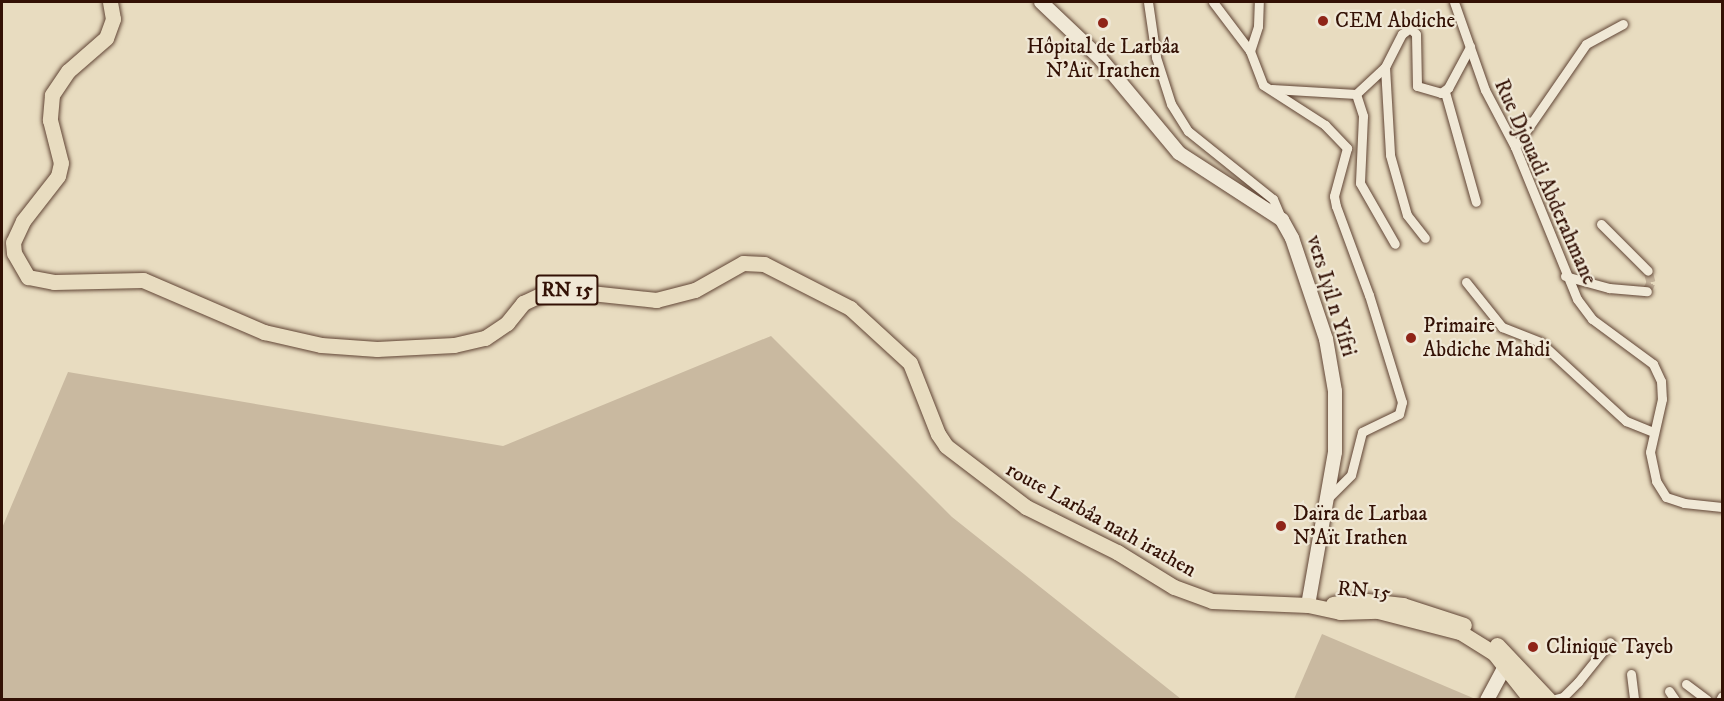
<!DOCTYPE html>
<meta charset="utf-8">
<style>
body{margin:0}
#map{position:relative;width:1724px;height:701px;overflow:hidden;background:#e8dcc0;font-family:"IM FELL DW Pica",serif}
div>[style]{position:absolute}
.green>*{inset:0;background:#c9b9a0}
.minor-tunnel>*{height:9px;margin-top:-4.5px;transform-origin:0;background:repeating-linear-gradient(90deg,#c4b39b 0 9px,transparent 0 13.5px)}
.roads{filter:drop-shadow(0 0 2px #604434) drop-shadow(0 0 2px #604434)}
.minor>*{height:9px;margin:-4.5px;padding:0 4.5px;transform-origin:4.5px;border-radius:4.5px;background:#f0e8d6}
.secondary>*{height:14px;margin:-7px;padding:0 7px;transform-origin:7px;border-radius:7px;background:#f0e8d6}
.primary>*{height:15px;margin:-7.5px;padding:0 7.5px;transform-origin:7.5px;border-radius:7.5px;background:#e8dcc0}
.dots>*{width:16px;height:16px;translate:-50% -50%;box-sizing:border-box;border:3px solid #f0e8d6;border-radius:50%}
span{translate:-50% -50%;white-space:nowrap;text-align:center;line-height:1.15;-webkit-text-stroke:4.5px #f0e8d6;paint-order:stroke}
.shield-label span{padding:2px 4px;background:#f0e8d6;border:2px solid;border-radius:4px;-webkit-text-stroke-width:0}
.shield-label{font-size:20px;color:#331105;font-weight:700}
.poi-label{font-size:21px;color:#331105}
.left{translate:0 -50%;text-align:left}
.street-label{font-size:21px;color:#331105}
.frame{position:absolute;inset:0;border:3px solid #331105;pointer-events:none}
</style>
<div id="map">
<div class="green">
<i style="clip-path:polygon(771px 336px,952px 517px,1181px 699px,2px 699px,2px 528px,68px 372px,503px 446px)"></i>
<i style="clip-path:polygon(1322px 634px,1473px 698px,1472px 699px,1294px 699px)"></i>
</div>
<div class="minor-tunnel">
<i style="left:1647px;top:291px;width:10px;rotate:-66deg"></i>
<i style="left:1651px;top:282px;width:11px;rotate:-105deg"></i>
</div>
<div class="roads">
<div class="minor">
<i style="left:1148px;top:2px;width:56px;rotate:81.7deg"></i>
<i style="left:1156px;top:57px;width:49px;rotate:72.3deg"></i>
<i style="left:1171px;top:104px;width:32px;rotate:58deg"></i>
<i style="left:1188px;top:131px;width:109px;rotate:38.7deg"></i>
<i style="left:1273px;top:199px;width:23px;rotate:67deg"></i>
<i style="left:1213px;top:2px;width:61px;rotate:52.9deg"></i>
<i style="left:1250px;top:51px;width:36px;rotate:69deg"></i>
<i style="left:1263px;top:85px;width:74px;rotate:32.8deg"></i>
<i style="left:1325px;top:125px;width:32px;rotate:46deg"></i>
<i style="left:1347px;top:148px;width:50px;rotate:105.2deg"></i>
<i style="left:1334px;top:196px;width:10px;rotate:79deg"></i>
<i style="left:1336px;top:206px;width:95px;rotate:69.7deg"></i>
<i style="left:1369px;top:295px;width:112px;rotate:72.9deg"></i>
<i style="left:1402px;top:402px;width:12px;rotate:104deg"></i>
<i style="left:1399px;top:414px;width:41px;rotate:154.1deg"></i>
<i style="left:1362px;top:432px;width:44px;rotate:104.3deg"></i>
<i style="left:1351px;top:475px;width:33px;rotate:135deg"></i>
<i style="left:1454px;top:2px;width:93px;rotate:70.6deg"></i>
<i style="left:1485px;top:90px;width:64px;rotate:62.2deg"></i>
<i style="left:1515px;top:147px;width:164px;rotate:67.8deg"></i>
<i style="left:1577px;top:299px;width:25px;rotate:53deg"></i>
<i style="left:1592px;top:319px;width:76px;rotate:36.4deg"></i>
<i style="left:1653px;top:364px;width:19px;rotate:65deg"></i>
<i style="left:1661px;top:381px;width:18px;rotate:87deg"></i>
<i style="left:1662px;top:399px;width:54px;rotate:102.8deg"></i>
<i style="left:1650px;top:452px;width:30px;rotate:78deg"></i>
<i style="left:1656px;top:481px;width:19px;rotate:58deg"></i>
<i style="left:1666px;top:497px;width:19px;rotate:18deg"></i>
<i style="left:1684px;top:503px;width:38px;rotate:6deg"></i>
<i style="left:1250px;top:51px;width:26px;rotate:-72deg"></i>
<i style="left:1258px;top:26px;width:24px;rotate:-88deg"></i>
<i style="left:1385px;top:67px;width:88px;rotate:86.7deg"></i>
<i style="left:1390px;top:155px;width:62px;rotate:74.2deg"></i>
<i style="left:1407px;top:215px;width:29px;rotate:52deg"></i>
<i style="left:1272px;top:89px;width:84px;rotate:3.4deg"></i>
<i style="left:1356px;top:94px;width:40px;rotate:-43deg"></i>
<i style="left:1385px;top:67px;width:37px;rotate:-63deg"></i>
<i style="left:1402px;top:34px;width:10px;rotate:-37deg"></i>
<i style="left:1410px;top:28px;width:8px;rotate:45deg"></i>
<i style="left:1416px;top:34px;width:52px;rotate:88.9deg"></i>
<i style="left:1417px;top:86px;width:25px;rotate:16deg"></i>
<i style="left:1441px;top:93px;width:9px;rotate:-36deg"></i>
<i style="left:1448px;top:88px;width:47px;rotate:-61.8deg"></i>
<i style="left:1445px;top:92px;width:114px;rotate:74.3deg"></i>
<i style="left:1356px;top:94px;width:23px;rotate:72deg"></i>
<i style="left:1363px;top:116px;width:67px;rotate:92.6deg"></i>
<i style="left:1360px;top:183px;width:70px;rotate:60.2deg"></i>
<i style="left:1515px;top:147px;width:125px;rotate:-55.4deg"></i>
<i style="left:1586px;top:44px;width:42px;rotate:-28.4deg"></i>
<i style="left:1601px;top:224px;width:66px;rotate:45deg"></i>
<i style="left:1565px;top:276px;width:46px;rotate:15.3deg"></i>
<i style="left:1609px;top:288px;width:38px;rotate:5deg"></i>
<i style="left:1466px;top:282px;width:58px;rotate:51.3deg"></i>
<i style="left:1502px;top:327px;width:41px;rotate:21.5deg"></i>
<i style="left:1540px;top:342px;width:117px;rotate:42.6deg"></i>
<i style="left:1626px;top:421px;width:29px;rotate:22deg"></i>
<i style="left:1631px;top:674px;width:26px;rotate:83deg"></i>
<i style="left:1686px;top:684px;width:26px;rotate:37deg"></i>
<i style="left:1669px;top:691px;width:11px;rotate:56deg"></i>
<i style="left:1551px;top:700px;width:12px;rotate:-14deg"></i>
<i style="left:1563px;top:697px;width:21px;rotate:-45deg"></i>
<i style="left:1578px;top:682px;width:51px;rotate:-51.3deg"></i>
<i style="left:1720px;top:700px;width:4px;rotate:-63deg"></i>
</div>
<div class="secondary">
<i style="left:1041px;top:2px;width:80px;rotate:43.5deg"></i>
<i style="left:1099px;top:57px;width:125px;rotate:50.2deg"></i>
<i style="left:1179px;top:153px;width:123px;rotate:33deg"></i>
<i style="left:1282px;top:220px;width:21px;rotate:61deg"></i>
<i style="left:1292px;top:238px;width:107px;rotate:71.4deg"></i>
<i style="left:1326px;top:339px;width:53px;rotate:80.2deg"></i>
<i style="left:1335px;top:391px;width:61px;rotate:90deg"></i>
<i style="left:1335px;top:452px;width:155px;rotate:100deg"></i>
<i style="left:1487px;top:700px;width:47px;rotate:-61.8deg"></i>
</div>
<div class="primary">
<i style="left:110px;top:2px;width:17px;rotate:80deg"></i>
<i style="left:113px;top:19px;width:20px;rotate:110deg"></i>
<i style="left:106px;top:38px;width:50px;rotate:139deg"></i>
<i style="left:68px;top:71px;width:29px;rotate:124deg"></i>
<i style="left:52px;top:95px;width:25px;rotate:95deg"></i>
<i style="left:50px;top:120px;width:44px;rotate:75.7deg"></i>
<i style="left:61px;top:163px;width:13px;rotate:103deg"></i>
<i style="left:58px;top:176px;width:57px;rotate:127.9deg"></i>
<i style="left:23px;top:221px;width:23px;rotate:115deg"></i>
<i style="left:13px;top:242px;width:11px;rotate:85deg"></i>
<i style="left:14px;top:253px;width:28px;rotate:60deg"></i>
<i style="left:28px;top:277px;width:26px;rotate:11deg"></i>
<i style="left:54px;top:282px;width:89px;rotate:-1.3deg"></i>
<i style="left:143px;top:280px;width:132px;rotate:23.3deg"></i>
<i style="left:264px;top:332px;width:58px;rotate:12.8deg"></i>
<i style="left:321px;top:345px;width:56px;rotate:4.1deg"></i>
<i style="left:377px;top:349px;width:77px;rotate:-3deg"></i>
<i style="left:454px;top:345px;width:32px;rotate:-13deg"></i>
<i style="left:485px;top:338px;width:27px;rotate:-34deg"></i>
<i style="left:507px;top:323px;width:26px;rotate:-51deg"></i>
<i style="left:523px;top:303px;width:33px;rotate:-25deg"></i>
<i style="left:553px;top:289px;width:104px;rotate:6.1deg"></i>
<i style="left:656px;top:300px;width:40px;rotate:-14.4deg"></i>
<i style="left:695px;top:290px;width:55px;rotate:-29.4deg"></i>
<i style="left:743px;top:263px;width:21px;rotate:3deg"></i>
<i style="left:764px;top:264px;width:97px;rotate:27.1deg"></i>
<i style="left:850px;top:308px;width:81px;rotate:42.5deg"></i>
<i style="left:910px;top:363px;width:76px;rotate:68.5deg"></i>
<i style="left:938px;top:434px;width:14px;rotate:56deg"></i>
<i style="left:946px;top:446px;width:101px;rotate:37.3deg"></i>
<i style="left:1026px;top:507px;width:102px;rotate:26.3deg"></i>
<i style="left:1117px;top:552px;width:67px;rotate:31.6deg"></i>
<i style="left:1174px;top:587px;width:40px;rotate:20.2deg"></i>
<i style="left:1212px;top:601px;width:96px;rotate:2.4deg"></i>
<i style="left:1308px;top:605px;width:33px;rotate:12deg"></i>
<i style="left:1340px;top:612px;width:38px;rotate:-2deg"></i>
<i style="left:1378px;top:611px;width:85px;rotate:14.4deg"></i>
<i style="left:1460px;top:632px;width:40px;rotate:32deg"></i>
<i style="left:1494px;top:653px;width:60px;rotate:51.8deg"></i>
<i style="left:1333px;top:604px;width:25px;rotate:-9deg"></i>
<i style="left:1358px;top:600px;width:45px;rotate:6.3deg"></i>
<i style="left:1403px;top:605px;width:64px;rotate:18.2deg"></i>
<i style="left:1497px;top:645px;width:76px;rotate:46.6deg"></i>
</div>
</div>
<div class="dots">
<i style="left:1323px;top:21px;background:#8f2418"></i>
<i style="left:1103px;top:23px;background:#8f2418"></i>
<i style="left:1411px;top:338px;background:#8f2418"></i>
<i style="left:1281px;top:526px;background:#8f2418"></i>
<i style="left:1533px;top:647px;background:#8f2418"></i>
</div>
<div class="shield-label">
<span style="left:567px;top:290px">RN 15</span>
</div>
<div class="poi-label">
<span class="left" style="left:1335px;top:21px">CEM Abdiche</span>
<span style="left:1103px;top:59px">Hôpital de Larbâa<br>N'Aït Irathen</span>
<span class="left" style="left:1423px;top:338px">Primaire<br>Abdiche Mahdi</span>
<span class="left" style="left:1293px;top:526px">Daïra de Larbaa<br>N'Aït Irathen</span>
<span class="left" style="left:1546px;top:647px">Clinique Tayeb</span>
</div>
<div class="street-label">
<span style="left:1545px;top:182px;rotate:66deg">Rue Djouadi Abderahmane</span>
<span style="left:1331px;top:296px;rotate:73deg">vers Iγil n Yifri</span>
<span style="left:1101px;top:520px;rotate:29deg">route Larbâa nath irathen</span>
<span style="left:1364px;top:591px;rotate:5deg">RN 15</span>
</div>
<div class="frame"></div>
</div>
